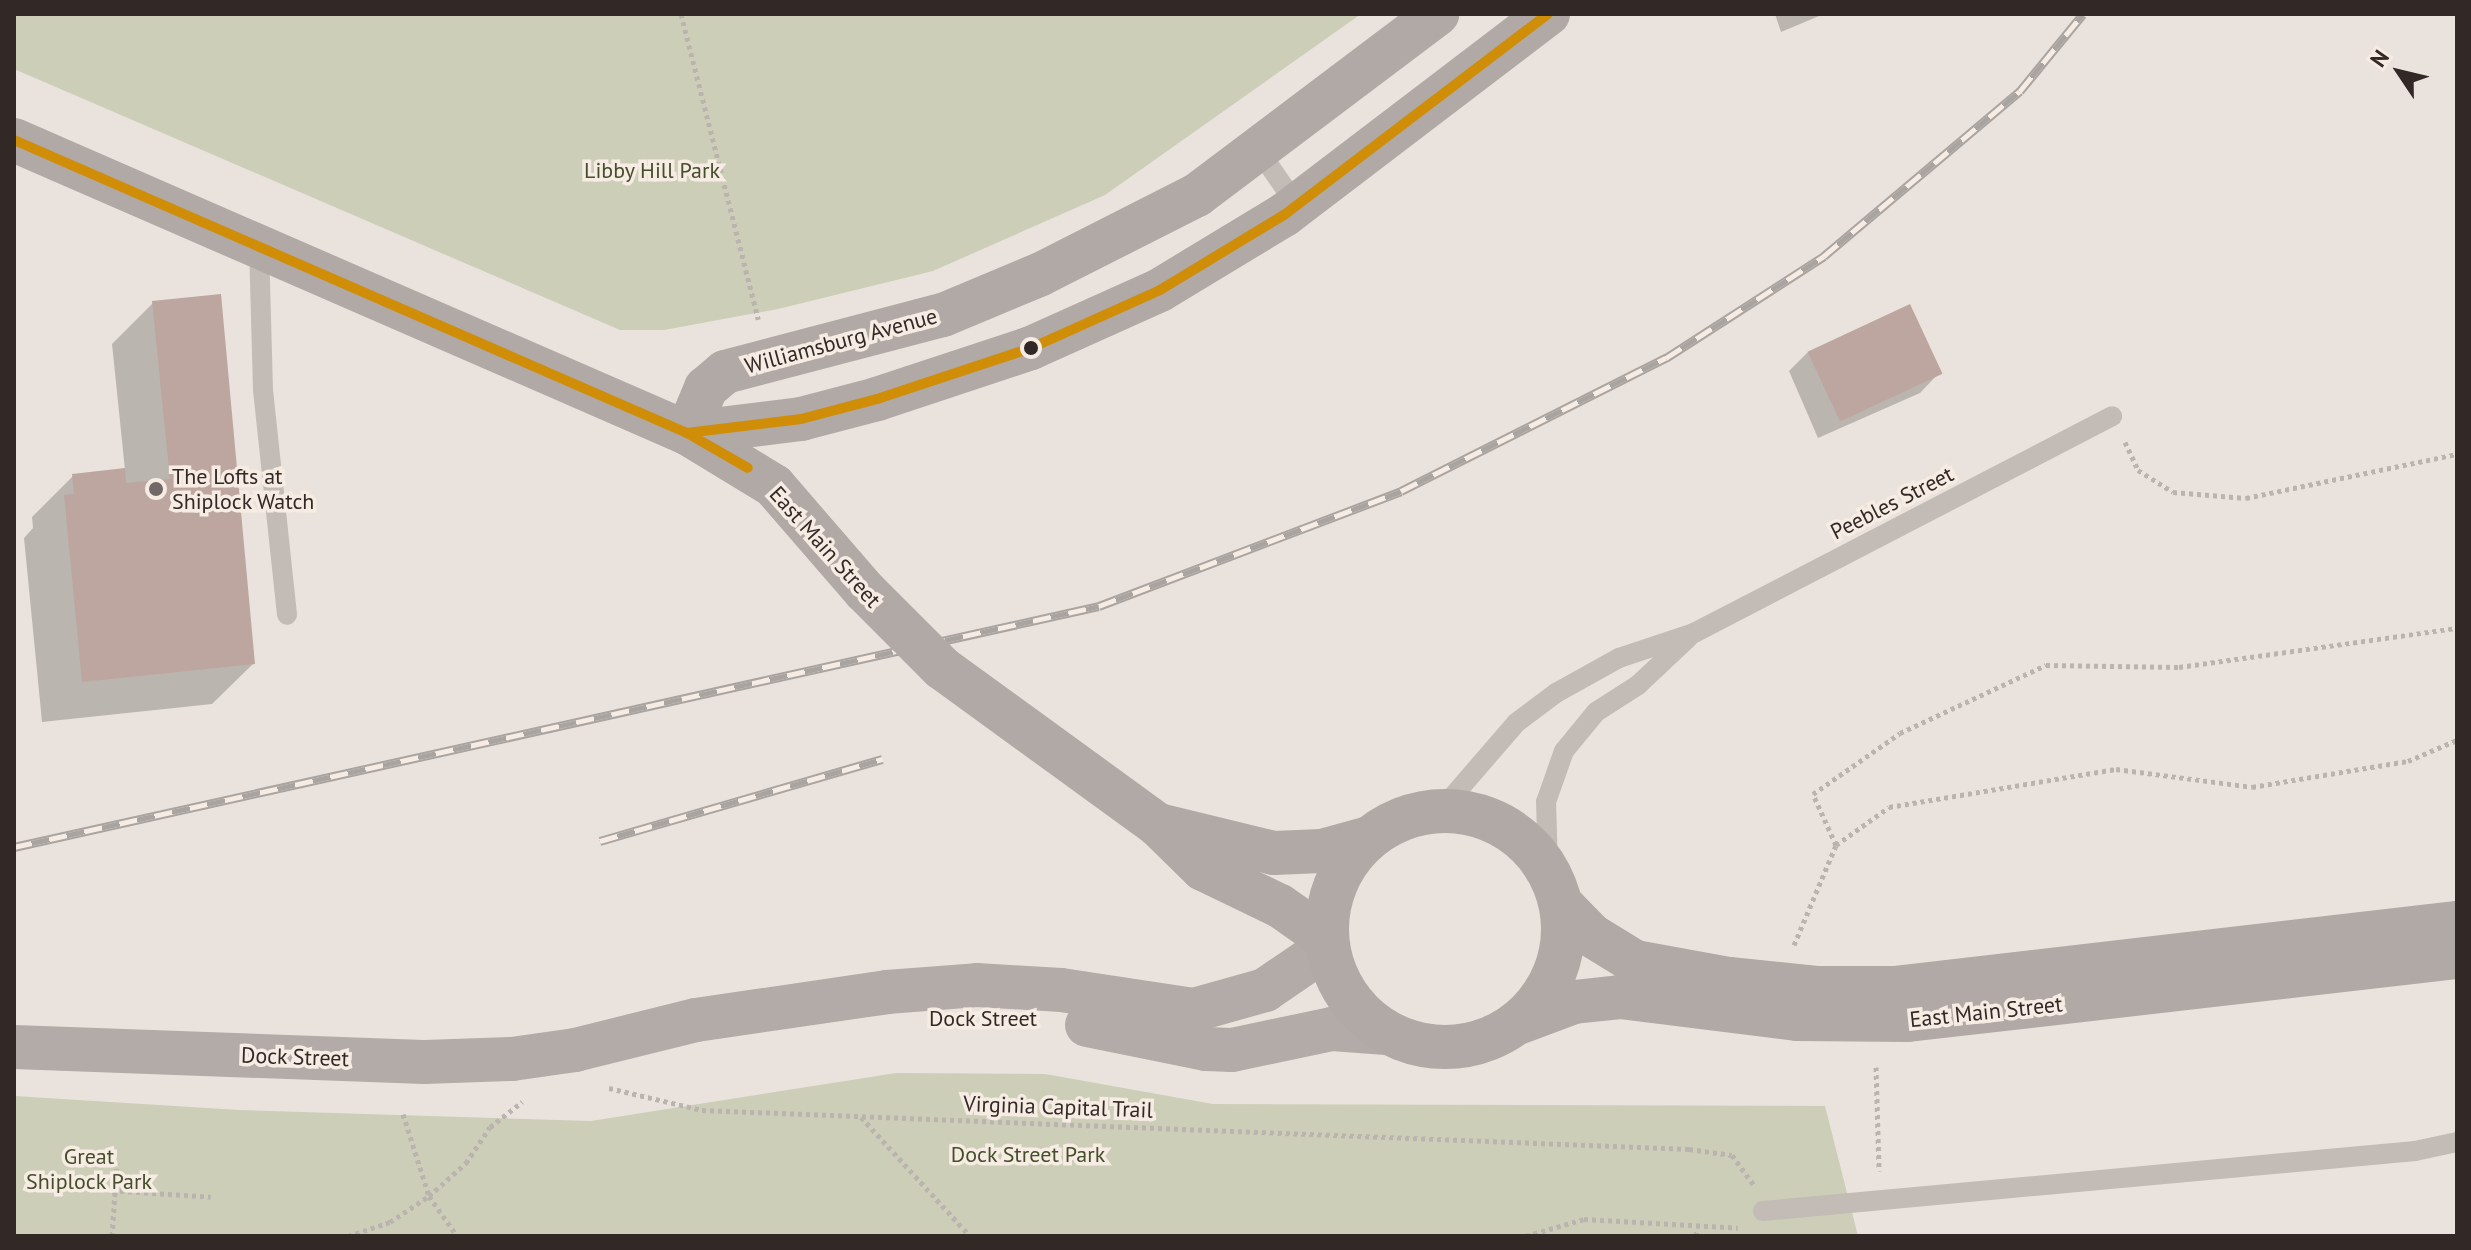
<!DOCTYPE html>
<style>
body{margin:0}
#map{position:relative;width:2471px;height:1250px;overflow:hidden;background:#eae3dd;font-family:"PT Sans",sans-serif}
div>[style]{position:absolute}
.green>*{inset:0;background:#ccceb8}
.shadow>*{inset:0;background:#0003}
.building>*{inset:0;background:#bca69f;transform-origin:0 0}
.path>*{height:5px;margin-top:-2.5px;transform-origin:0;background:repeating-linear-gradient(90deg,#bab3af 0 4px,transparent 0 8px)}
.lane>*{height:20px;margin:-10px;padding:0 10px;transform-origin:10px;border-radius:10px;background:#c2bbb6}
.secondary>*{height:44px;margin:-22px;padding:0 22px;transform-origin:22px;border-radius:22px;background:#b3aba7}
.primary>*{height:44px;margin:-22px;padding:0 22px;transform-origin:22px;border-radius:22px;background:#b0a9a6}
.primary>.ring{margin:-22px;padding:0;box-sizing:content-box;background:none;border:44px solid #b0a9a6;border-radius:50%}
.rail>*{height:9px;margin-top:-4.5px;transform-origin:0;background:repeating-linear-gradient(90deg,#f7ece3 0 18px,#aaa4a1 0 36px);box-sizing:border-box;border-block:2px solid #aaa4a1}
.primary-bridge>*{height:44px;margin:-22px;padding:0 22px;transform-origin:22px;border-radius:22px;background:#b0a9a6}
.bus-1>*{height:10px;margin:-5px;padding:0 5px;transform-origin:5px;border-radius:5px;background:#d08d08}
.dots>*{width:22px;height:22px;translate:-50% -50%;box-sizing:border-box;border:4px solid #f7ece3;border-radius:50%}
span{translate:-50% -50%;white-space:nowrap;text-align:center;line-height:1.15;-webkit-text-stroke:7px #f7ece3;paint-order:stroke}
.park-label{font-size:22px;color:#444e2b}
.street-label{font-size:22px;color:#322826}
.poi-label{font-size:22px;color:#322826}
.left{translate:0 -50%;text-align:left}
.frame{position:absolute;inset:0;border:16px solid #322826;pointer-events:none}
.north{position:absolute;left:2359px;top:32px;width:80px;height:80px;-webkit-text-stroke:6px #f7ece3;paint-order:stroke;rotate:305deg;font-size:22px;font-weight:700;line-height:32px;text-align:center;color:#322826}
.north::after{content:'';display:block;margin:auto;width:28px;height:36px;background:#322826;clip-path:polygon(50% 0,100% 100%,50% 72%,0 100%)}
</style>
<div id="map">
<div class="green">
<i style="clip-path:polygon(14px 14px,1361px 14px,1105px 195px,933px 271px,778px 309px,664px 330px,620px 330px,14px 69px)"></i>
<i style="clip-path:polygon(896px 1073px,1045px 1074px,1213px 1104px,1825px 1106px,1858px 1236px,14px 1236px,14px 1096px,239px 1110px,591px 1121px)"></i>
</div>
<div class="shadow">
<i style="clip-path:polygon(1775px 14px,1824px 14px,1781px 32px)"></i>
<i style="clip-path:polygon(153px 303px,253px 664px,212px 704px,42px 722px,24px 538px,33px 528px,32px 517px,73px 476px,125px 470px,112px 344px)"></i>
<i style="clip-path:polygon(1808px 352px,1939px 373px,1920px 393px,1818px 438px,1789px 371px)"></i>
</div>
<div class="building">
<i style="clip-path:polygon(221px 294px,255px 664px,82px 682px,64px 495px,74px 494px,72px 474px,125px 468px,126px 483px,170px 479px,152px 301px)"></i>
<i style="left:1910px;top:304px;width:77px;height:113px;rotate:65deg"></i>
</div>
<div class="path">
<i style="left:681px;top:14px;width:315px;rotate:75.8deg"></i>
<i style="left:2125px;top:442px;width:31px;rotate:65deg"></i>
<i style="left:2138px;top:470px;width:41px;rotate:32.2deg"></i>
<i style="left:2173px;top:492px;width:73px;rotate:4.7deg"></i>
<i style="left:2246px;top:498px;width:216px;rotate:-11.8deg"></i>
<i style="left:1836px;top:845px;width:56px;rotate:-114.3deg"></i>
<i style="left:1813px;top:794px;width:106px;rotate:-35deg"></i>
<i style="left:1900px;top:733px;width:161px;rotate:-25deg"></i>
<i style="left:2046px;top:665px;width:133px;rotate:0.9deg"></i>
<i style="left:2179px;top:667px;width:281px;rotate:-8deg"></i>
<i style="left:1794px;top:945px;width:108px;rotate:-67.2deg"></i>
<i style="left:1836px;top:845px;width:65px;rotate:-35.6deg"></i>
<i style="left:1889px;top:807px;width:230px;rotate:-9.5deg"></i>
<i style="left:2116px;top:769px;width:137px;rotate:7.5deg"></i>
<i style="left:2252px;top:787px;width:158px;rotate:-9.5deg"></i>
<i style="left:2408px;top:761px;width:53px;rotate:-23.2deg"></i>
<i style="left:1876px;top:1067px;width:104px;rotate:88.3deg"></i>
<i style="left:609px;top:1088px;width:96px;rotate:13.3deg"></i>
<i style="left:702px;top:1110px;width:988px;rotate:2.26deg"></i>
<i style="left:1689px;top:1149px;width:43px;rotate:7.9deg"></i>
<i style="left:1732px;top:1155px;width:37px;rotate:54deg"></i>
<i style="left:403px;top:1114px;width:86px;rotate:72.4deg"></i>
<i style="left:429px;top:1196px;width:49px;rotate:55deg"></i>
<i style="left:861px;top:1117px;width:161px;rotate:47.5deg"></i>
<i style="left:32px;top:1185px;width:179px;rotate:3.8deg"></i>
<i style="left:112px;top:1236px;width:73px;rotate:-86.1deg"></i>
<i style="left:348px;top:1236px;width:44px;rotate:-18.4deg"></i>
<i style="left:390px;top:1222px;width:47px;rotate:-33.7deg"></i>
<i style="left:429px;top:1196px;width:50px;rotate:-41.7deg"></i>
<i style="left:466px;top:1163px;width:43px;rotate:-56.3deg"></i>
<i style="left:490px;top:1127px;width:41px;rotate:-38deg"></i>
<i style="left:1526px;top:1236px;width:60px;rotate:-16.3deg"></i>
<i style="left:1584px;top:1219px;width:154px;rotate:3.3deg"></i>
<i style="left:1696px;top:1236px;width:8px;rotate:-83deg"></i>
</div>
<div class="lane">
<i style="left:1260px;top:152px;width:65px;rotate:55.6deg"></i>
<i style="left:259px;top:246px;width:144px;rotate:88.4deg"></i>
<i style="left:263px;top:390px;width:226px;rotate:83.9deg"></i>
<i style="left:1441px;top:810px;width:115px;rotate:-49.2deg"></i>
<i style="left:1516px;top:723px;width:50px;rotate:-36.9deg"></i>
<i style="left:1556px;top:693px;width:72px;rotate:-29.1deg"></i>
<i style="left:1619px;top:658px;width:79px;rotate:-18.4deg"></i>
<i style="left:1694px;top:633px;width:471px;rotate:-27.4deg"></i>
<i style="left:1548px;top:868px;width:66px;rotate:-91.7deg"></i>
<i style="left:1546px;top:802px;width:54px;rotate:-70.6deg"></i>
<i style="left:1564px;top:751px;width:50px;rotate:-50.6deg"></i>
<i style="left:1596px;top:712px;width:50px;rotate:-32.7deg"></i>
<i style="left:1638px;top:685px;width:69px;rotate:-43.2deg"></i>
<i style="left:1763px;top:1211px;width:655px;rotate:-5.26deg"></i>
<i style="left:2415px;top:1151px;width:43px;rotate:-12.1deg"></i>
</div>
<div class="secondary">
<i style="left:1087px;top:1025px;width:121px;rotate:11.4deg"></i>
<i style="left:1206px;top:1049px;width:26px;rotate:2deg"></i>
<i style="left:1232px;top:1050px;width:102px;rotate:-11.9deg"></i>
<i style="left:1332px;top:1029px;width:55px;rotate:4.2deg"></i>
<i style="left:14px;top:1047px;width:410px;rotate:2.1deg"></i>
<i style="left:424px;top:1062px;width:88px;rotate:-2deg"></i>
<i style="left:512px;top:1059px;width:64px;rotate:-8.1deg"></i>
<i style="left:575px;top:1050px;width:125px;rotate:-13.9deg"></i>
<i style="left:696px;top:1020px;width:193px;rotate:-8.3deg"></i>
<i style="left:887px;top:992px;width:90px;rotate:-4.4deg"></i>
<i style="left:977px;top:985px;width:84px;rotate:3.4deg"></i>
<i style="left:1061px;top:990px;width:134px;rotate:8.6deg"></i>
<i style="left:1194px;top:1010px;width:74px;rotate:-15.7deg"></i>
<i style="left:1265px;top:990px;width:76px;rotate:-34.3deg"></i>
</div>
<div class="primary">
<i style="left:14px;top:140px;width:734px;rotate:23.53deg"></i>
<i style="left:687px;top:433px;width:102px;rotate:31.3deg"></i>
<i style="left:774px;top:486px;width:139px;rotate:49.1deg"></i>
<i style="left:687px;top:433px;width:115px;rotate:-7deg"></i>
<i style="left:801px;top:419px;width:79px;rotate:-14.7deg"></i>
<i style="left:877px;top:399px;width:162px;rotate:-18.3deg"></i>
<i style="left:1031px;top:348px;width:141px;rotate:-24.2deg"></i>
<i style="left:1160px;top:290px;width:145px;rotate:-31.2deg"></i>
<i style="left:1284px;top:215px;width:332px;rotate:-37.3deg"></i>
<i style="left:687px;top:433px;width:49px;rotate:-67.1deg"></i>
<i style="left:706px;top:388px;width:25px;rotate:-40deg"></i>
<i style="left:725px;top:372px;width:225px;rotate:-14.7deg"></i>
<i style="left:943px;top:315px;width:106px;rotate:-22.7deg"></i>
<i style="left:1041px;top:274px;width:175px;rotate:-26.9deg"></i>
<i style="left:1197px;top:195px;width:301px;rotate:-37deg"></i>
<i style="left:942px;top:668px;width:267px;rotate:36deg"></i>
<i style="left:1158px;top:825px;width:63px;rotate:44.4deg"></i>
<i style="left:1203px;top:869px;width:85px;rotate:25.7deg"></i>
<i style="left:1280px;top:906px;width:57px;rotate:35.1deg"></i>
<i class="ring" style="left:1327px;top:811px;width:192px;height:192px"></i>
<i style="left:1158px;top:825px;width:119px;rotate:13.6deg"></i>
<i style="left:1274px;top:853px;width:48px;rotate:-2.4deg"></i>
<i style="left:1322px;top:851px;width:49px;rotate:-15.5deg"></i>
<i style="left:1561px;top:904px;width:43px;rotate:45.9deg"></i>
<i style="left:1591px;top:935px;width:52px;rotate:31.5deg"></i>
<i style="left:1635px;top:962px;width:96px;rotate:10.3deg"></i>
<i style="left:1729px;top:979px;width:88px;rotate:5.8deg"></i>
<i style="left:1817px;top:988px;width:77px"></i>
<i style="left:1894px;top:988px;width:567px;rotate:-6.59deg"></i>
<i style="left:1518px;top:1023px;width:60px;rotate:-20.6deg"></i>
<i style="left:1574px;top:1002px;width:46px;rotate:-6.2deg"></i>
<i style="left:1620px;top:997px;width:178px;rotate:7.1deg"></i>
<i style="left:1797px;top:1019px;width:111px;rotate:0.5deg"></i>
<i style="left:1908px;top:1020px;width:553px;rotate:-6.55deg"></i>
</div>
<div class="rail">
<i style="left:600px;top:841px;width:294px;rotate:-16.2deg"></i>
<i style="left:14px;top:847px;width:1111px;rotate:-12.52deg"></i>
<i style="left:1099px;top:606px;width:323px;rotate:-20.8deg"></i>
<i style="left:1401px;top:491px;width:297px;rotate:-26.7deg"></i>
<i style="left:1666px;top:358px;width:188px;rotate:-32.8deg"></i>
<i style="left:1824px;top:256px;width:256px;rotate:-40.1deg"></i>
<i style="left:2020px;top:91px;width:99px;rotate:-50.7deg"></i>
</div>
<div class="primary-bridge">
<i style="left:865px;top:591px;width:109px;rotate:45deg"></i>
</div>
<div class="bus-1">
<i style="left:14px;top:140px;width:734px;rotate:23.53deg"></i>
<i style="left:687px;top:433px;width:70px;rotate:29.8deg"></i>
<i style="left:687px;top:433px;width:115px;rotate:-7deg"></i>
<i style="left:801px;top:419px;width:79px;rotate:-14.7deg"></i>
<i style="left:877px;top:399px;width:162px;rotate:-18.3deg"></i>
<i style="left:1031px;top:348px;width:141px;rotate:-24.2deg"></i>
<i style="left:1160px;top:290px;width:145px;rotate:-31.2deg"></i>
<i style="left:1284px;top:215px;width:332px;rotate:-37.3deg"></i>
</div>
<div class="dots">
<i style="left:1031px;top:348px;background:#322826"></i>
<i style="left:156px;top:489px;background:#726966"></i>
</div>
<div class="park-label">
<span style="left:652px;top:171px">Libby Hill Park</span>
<span style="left:1028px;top:1155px">Dock Street Park</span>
<span style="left:89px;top:1169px">Great<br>Shiplock Park</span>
</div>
<div class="street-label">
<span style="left:841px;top:341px;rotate:-15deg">Williamsburg Avenue</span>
<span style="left:1892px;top:503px;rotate:-27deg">Peebles Street</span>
<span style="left:825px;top:547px;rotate:48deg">East Main Street</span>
<span style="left:1986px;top:1012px;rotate:-6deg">East Main Street</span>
<span style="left:983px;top:1019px">Dock Street</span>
<span style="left:295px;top:1057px;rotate:2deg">Dock Street</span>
<span style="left:1058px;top:1107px;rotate:2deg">Virginia Capital Trail</span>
</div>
<div class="poi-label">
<span class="left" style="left:172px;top:489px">The Lofts at<br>Shiplock Watch</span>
</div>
<div class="frame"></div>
<div class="north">N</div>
</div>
